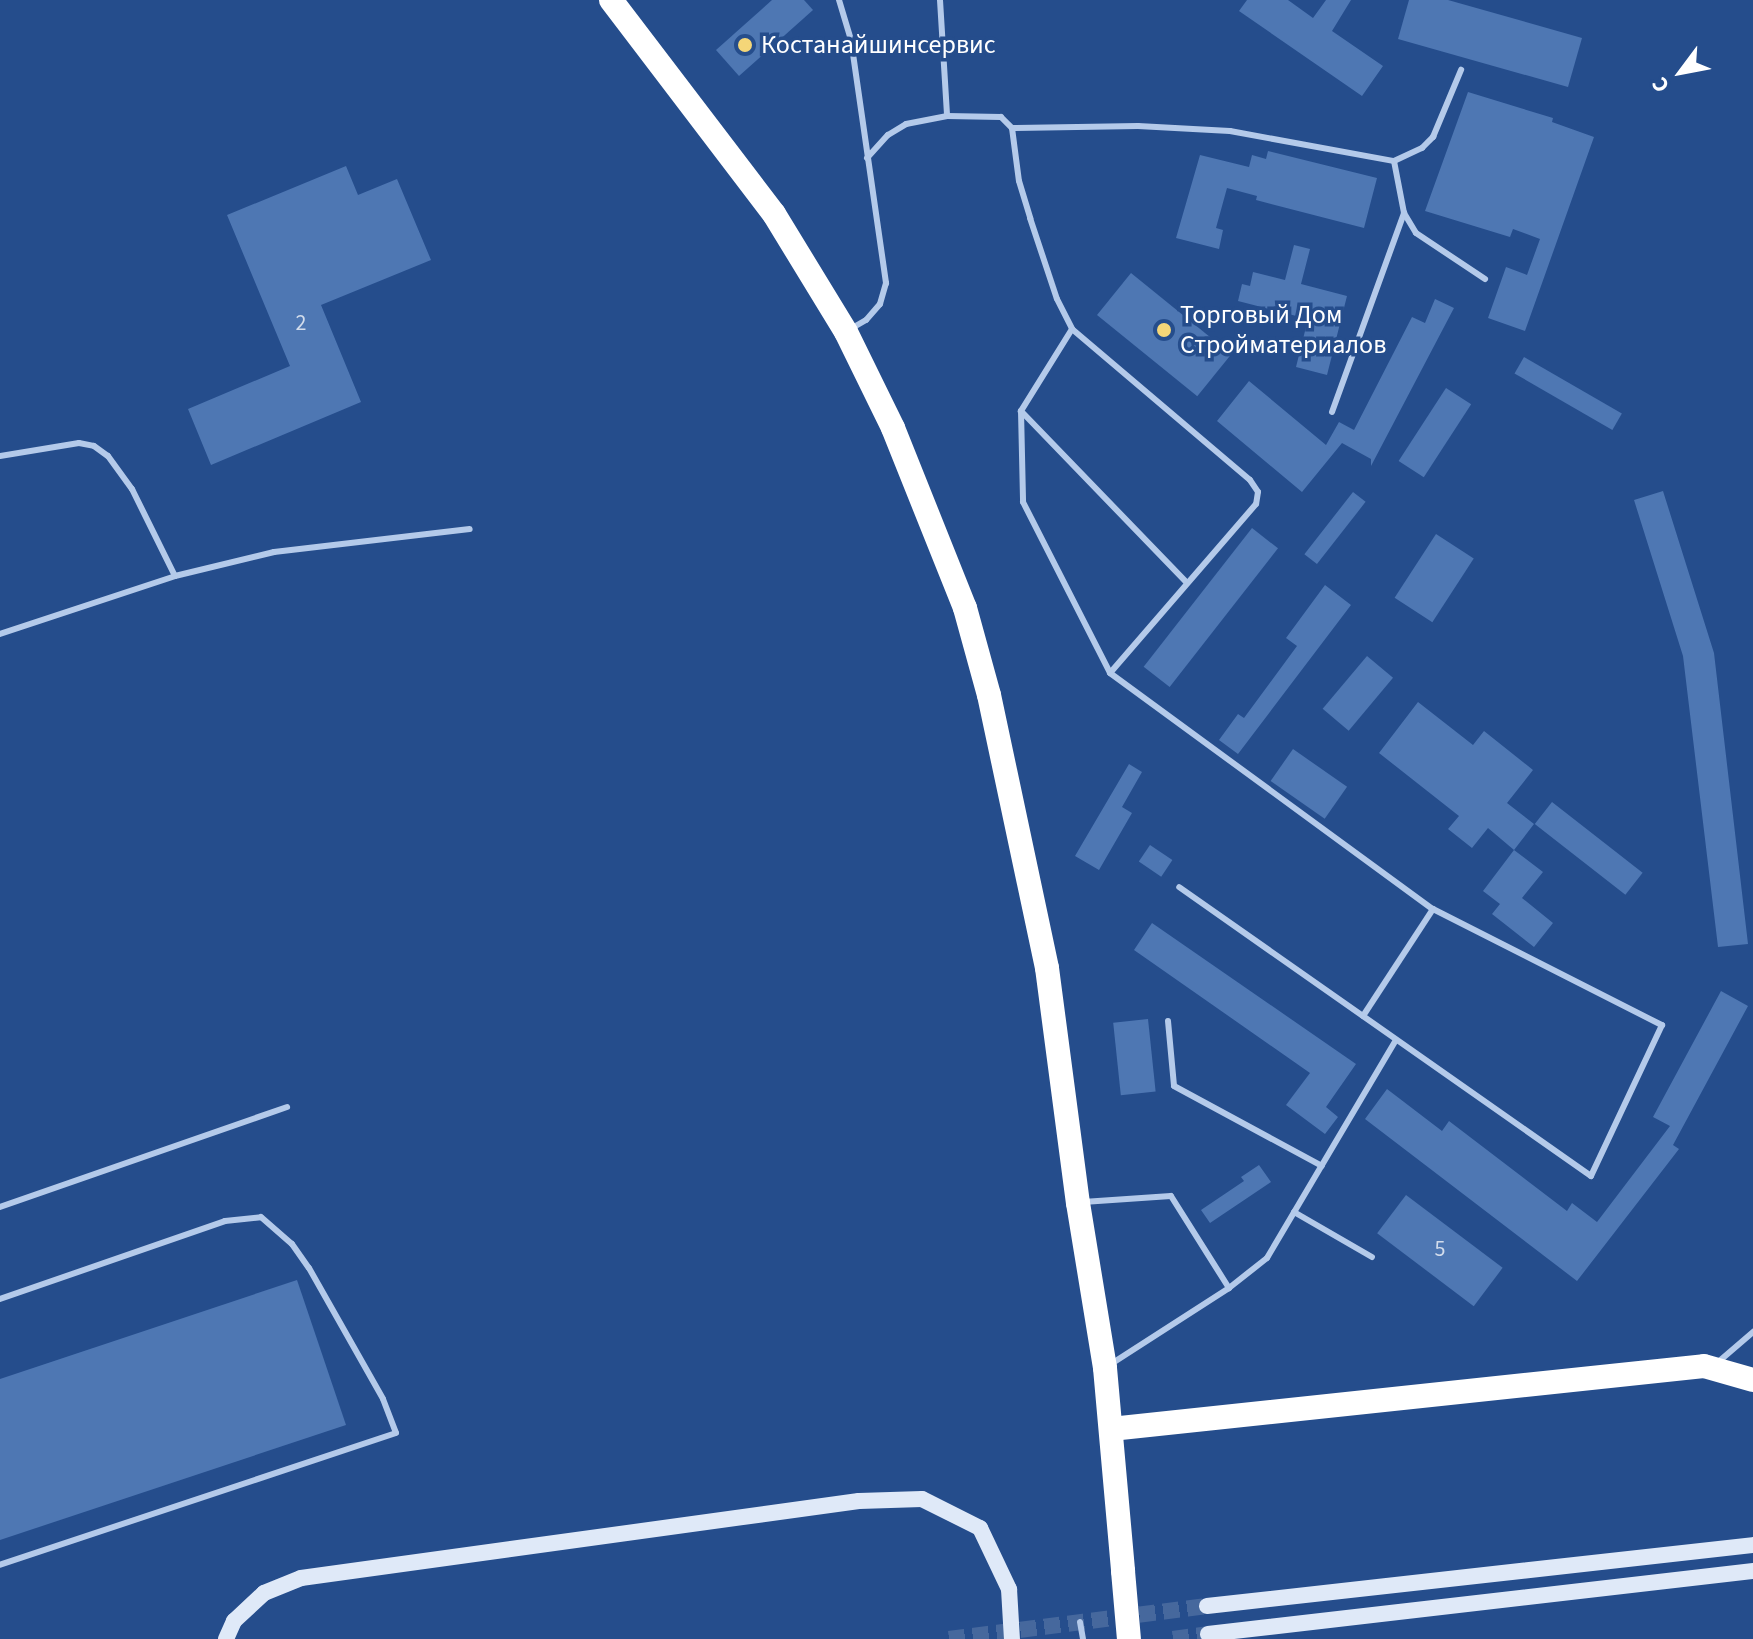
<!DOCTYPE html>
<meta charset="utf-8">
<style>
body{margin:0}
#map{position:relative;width:1753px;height:1639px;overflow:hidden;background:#254d8c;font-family:"Source Sans 3",sans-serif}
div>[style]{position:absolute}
.building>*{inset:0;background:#4e77b3;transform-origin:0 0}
.secondary-tunnel>*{height:16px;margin-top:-8px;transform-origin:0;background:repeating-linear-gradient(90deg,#46689d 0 16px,transparent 0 24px)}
.lane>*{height:6px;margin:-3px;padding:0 3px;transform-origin:3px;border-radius:3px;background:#b4caea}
.secondary>*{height:16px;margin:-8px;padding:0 8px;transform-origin:8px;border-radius:8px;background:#dfe9f8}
.highway>*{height:24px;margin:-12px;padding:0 12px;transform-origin:12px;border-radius:12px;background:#fff}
.secondary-bridge>*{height:16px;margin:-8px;padding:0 8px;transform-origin:8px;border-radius:8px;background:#dfe9f8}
.highway-bridge>*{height:24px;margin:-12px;padding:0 12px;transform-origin:12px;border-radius:12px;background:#fff}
.dots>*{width:22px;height:22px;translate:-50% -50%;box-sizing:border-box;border:4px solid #254d8c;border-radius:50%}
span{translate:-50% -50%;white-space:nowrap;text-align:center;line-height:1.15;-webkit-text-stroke:7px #254d8c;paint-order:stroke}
.number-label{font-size:22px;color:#d3ddec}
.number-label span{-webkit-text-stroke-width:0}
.poi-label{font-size:26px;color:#fff}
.left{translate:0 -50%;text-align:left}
.north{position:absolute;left:1641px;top:32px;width:80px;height:80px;-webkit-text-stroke:6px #254d8c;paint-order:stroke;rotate:238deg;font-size:22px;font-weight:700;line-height:32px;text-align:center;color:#fff}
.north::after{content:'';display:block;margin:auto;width:28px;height:36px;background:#fff;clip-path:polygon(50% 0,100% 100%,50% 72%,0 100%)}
</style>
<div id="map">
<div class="building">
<i style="clip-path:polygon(772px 0,804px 0,813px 10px,739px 76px,716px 50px)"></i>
<i style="clip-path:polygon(1247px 0,1288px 0,1313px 18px,1326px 0,1351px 0,1332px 31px,1383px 66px,1362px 96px,1239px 11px)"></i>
<i style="clip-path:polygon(1409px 0,1448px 0,1582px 38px,1568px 87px,1398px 39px)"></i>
<i style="clip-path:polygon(1468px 92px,1553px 118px,1552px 122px,1594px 137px,1525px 331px,1488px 318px,1506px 267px,1527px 275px,1540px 239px,1513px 229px,1510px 237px,1425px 211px)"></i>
<i style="clip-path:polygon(1268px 151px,1377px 178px,1364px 228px,1256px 200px,1257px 196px,1227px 188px,1216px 228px,1223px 230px,1219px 249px,1176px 238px,1200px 155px,1249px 167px,1252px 155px,1266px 159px)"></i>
<i style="clip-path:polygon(346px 166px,358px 195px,397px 179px,431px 260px,321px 305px,361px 402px,211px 465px,188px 409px,290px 366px,227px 215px)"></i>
<i style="clip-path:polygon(1294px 245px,1310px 249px,1301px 284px,1347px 296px,1327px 375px,1296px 367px,1308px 319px,1238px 301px,1242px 284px,1250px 286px,1253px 272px,1285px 280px)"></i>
<i style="left:1131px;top:273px;width:129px;height:54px;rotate:39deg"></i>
<i style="clip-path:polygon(1435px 299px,1454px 308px,1371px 466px,1371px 459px,1342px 443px,1302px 492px,1217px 421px,1249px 381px,1326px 445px,1339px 422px,1354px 430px,1412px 317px,1425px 323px)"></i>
<i style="left:1524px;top:357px;width:113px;height:19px;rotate:30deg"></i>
<i style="left:1446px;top:388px;width:30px;height:87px;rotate:33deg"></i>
<i style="clip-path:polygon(1663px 491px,1714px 653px,1748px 944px,1718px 947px,1683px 656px,1634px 500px)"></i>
<i style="left:1353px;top:492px;width:16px;height:79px;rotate:38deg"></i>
<i style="left:1252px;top:528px;width:33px;height:176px;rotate:38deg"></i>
<i style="left:1436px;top:534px;width:45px;height:76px;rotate:33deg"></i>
<i style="clip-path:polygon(1325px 585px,1351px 605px,1238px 754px,1219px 740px,1238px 714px,1244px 718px,1297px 646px,1286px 638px)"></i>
<i style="left:1367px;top:656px;width:34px;height:69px;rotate:40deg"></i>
<i style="clip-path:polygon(1418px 702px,1473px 745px,1484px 731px,1533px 770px,1507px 803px,1534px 824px,1514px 850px,1488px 828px,1472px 848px,1448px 829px,1459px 816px,1379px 753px)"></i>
<i style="left:1293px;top:749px;width:66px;height:39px;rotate:35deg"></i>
<i style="clip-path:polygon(1129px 764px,1142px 772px,1122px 807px,1132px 813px,1099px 870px,1075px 856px)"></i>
<i style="left:1552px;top:802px;width:115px;height:28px;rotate:38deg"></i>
<i style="left:1150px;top:845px;width:27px;height:20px;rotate:34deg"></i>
<i style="clip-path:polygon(1514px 850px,1543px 872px,1522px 898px,1553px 923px,1534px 947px,1492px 914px,1500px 904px,1483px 891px)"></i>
<i style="clip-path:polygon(1152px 923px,1356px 1064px,1326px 1107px,1338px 1117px,1325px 1134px,1286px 1105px,1310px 1073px,1134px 950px)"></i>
<i style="clip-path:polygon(1721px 991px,1748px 1006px,1673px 1145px,1679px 1149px,1577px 1281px,1365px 1119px,1387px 1089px,1442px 1131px,1449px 1121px,1567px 1211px,1572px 1203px,1597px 1222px,1670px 1126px,1653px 1117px)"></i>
<i style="left:1148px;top:1019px;width:73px;height:35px;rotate:84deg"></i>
<i style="clip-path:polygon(1259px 1165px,1271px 1182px,1210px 1223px,1201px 1210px,1244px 1181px,1241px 1177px)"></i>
<i style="left:1406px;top:1195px;width:121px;height:48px;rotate:37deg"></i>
<i style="clip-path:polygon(297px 1280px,346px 1425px,0 1540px,0 1379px)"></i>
</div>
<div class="secondary-tunnel">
<i style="left:949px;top:1639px;width:260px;rotate:-7.3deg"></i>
<i style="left:1173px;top:1639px;width:35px;rotate:-8deg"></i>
</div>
<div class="lane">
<i style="left:839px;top:0;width:42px;rotate:73.3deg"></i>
<i style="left:851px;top:40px;width:246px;rotate:81.8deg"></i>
<i style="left:886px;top:283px;width:22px;rotate:106deg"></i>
<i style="left:880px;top:304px;width:21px;rotate:131deg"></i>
<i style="left:866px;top:320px;width:20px;rotate:150deg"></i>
<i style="left:940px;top:0;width:116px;rotate:86.5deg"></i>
<i style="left:1012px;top:128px;width:126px;rotate:-0.9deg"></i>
<i style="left:1138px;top:126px;width:92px;rotate:3.1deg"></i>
<i style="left:1230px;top:131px;width:167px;rotate:10.4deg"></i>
<i style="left:1394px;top:161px;width:31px;rotate:-25deg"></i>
<i style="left:1422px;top:148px;width:16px;rotate:-45deg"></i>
<i style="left:1433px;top:137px;width:73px;rotate:-67.3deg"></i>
<i style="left:867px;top:158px;width:31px;rotate:-48deg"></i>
<i style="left:888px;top:135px;width:21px;rotate:-31deg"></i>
<i style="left:906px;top:124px;width:42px;rotate:-11deg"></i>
<i style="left:947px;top:116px;width:54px;rotate:1.1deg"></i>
<i style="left:1001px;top:117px;width:16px;rotate:45deg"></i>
<i style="left:1012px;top:128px;width:53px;rotate:82.5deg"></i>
<i style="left:1019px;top:181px;width:39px;rotate:73deg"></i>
<i style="left:1030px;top:218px;width:85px;rotate:71.6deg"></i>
<i style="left:1057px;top:299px;width:34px;rotate:63deg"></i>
<i style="left:1072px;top:329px;width:233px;rotate:40.3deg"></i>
<i style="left:1250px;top:480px;width:14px;rotate:56deg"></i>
<i style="left:1258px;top:492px;width:12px;rotate:99deg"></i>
<i style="left:1256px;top:504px;width:223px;rotate:130.8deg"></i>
<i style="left:1394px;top:161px;width:53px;rotate:79.1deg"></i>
<i style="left:1404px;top:213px;width:23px;rotate:59deg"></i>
<i style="left:1416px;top:233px;width:83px;rotate:33.7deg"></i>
<i style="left:1072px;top:329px;width:97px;rotate:121.9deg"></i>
<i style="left:1021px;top:411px;width:91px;rotate:88.7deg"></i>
<i style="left:1023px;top:502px;width:192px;rotate:63deg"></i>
<i style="left:1110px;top:673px;width:400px;rotate:36.2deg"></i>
<i style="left:1433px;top:909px;width:257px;rotate:26.9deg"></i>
<i style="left:1662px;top:1025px;width:167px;rotate:115.2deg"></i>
<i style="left:1591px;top:1176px;width:503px;rotate:-144.95deg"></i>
<i style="left:1021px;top:411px;width:239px;rotate:46deg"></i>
<i style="left:1332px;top:412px;width:212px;rotate:-70.1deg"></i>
<i style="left:0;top:456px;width:80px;rotate:-9.3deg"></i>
<i style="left:79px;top:443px;width:15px;rotate:11deg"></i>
<i style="left:94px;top:446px;width:17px;rotate:36deg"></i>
<i style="left:108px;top:456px;width:41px;rotate:54deg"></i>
<i style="left:132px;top:489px;width:97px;rotate:63.7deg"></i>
<i style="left:0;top:634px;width:184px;rotate:-18.3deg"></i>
<i style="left:175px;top:576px;width:102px;rotate:-13.6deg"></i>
<i style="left:274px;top:552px;width:197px;rotate:-6.7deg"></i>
<i style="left:1363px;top:1016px;width:128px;rotate:-56.8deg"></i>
<i style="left:1168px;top:1021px;width:65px;rotate:84.7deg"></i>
<i style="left:1174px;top:1086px;width:168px;rotate:28.4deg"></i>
<i style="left:1083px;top:1202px;width:88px;rotate:-3.9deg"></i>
<i style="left:1171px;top:1196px;width:109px;rotate:57.8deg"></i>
<i style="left:0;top:1207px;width:304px;rotate:-19.2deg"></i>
<i style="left:1294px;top:1212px;width:90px;rotate:30deg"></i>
<i style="left:0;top:1299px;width:238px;rotate:-19.1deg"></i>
<i style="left:225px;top:1221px;width:36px;rotate:-6deg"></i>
<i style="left:261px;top:1217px;width:41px;rotate:41.1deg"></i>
<i style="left:292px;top:1244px;width:29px;rotate:55deg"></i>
<i style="left:309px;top:1268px;width:150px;rotate:60.5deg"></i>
<i style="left:383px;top:1399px;width:36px;rotate:69deg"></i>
<i style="left:396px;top:1433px;width:417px;rotate:161.6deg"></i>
<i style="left:1717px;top:1363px;width:48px;rotate:-40.7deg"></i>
<i style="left:1111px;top:1364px;width:140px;rotate:-32.8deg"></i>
<i style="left:1229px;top:1288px;width:48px;rotate:-38.3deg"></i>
<i style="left:1267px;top:1258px;width:253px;rotate:-59.4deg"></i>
<i style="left:1080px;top:1622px;width:17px;rotate:80deg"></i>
</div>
<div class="secondary">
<i style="left:1207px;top:1606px;width:549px;rotate:-6.37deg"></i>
<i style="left:1208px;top:1634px;width:549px;rotate:-6.59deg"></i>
<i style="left:226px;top:1639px;width:20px;rotate:-66deg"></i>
<i style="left:234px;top:1621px;width:41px;rotate:-43deg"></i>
<i style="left:264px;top:1593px;width:40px;rotate:-22deg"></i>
<i style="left:301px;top:1578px;width:563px;rotate:-7.86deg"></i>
<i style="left:859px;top:1501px;width:63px;rotate:-1.8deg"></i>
<i style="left:922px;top:1499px;width:65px;rotate:26.6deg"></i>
<i style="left:980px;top:1528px;width:68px;rotate:64.6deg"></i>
</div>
<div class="highway">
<i style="left:611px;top:0;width:269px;rotate:52.7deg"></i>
<i style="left:774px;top:214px;width:138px;rotate:58.6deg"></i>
<i style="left:846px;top:332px;width:107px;rotate:63.9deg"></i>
<i style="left:893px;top:428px;width:194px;rotate:68.2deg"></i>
<i style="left:965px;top:608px;width:90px;rotate:74.6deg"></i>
<i style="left:989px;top:695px;width:279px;rotate:78deg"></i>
<i style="left:1047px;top:968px;width:237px;rotate:82.5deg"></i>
<i style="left:1078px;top:1203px;width:167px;rotate:80.7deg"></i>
<i style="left:1105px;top:1368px;width:204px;rotate:84.9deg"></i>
<i style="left:1111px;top:1429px;width:596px;rotate:-6.06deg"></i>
<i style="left:1704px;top:1366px;width:51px;rotate:15.9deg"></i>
</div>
<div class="secondary-bridge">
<i style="left:1009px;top:1589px;width:50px;rotate:86.6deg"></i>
</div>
<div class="highway-bridge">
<i style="left:1123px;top:1571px;width:68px;rotate:85deg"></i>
</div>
<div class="dots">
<i style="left:745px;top:45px;background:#f4d678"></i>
<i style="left:1164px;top:330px;background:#f4d678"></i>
</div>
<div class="number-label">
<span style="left:301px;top:324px">2</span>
<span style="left:1440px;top:1250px">5</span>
</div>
<div class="poi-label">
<span class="left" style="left:761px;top:45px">Костанайшинсервис</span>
<span class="left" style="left:1180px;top:330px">Торговый Дом<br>Стройматериалов</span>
</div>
<div class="north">С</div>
</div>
